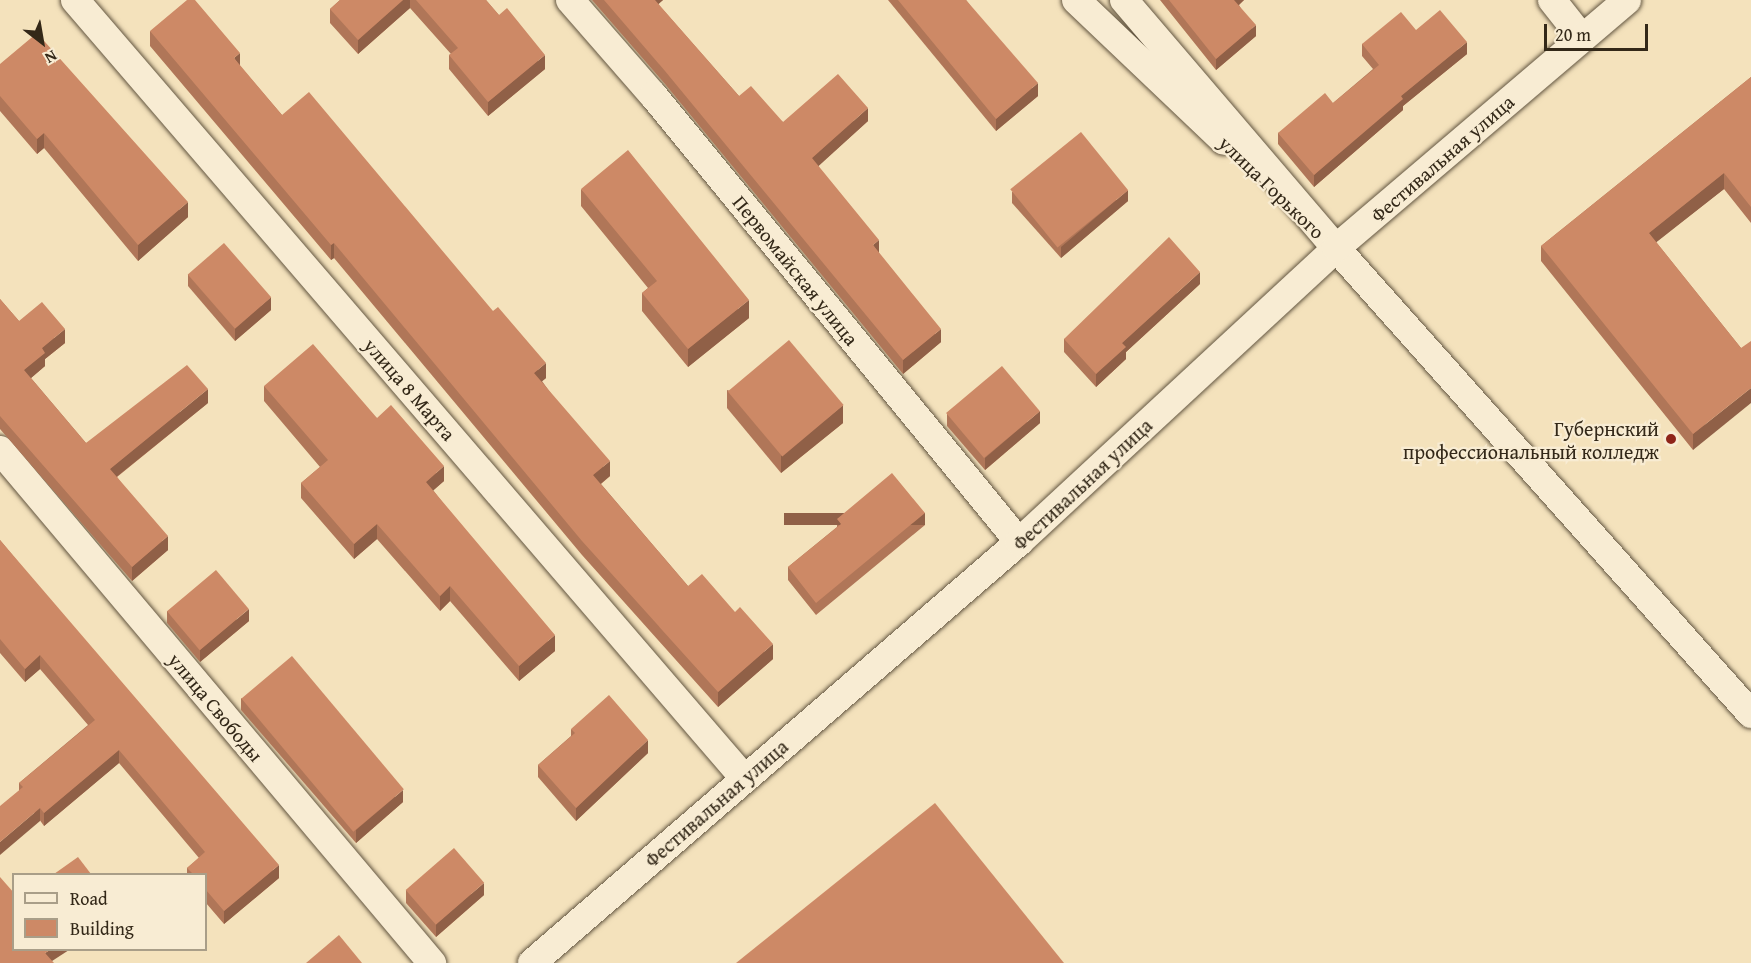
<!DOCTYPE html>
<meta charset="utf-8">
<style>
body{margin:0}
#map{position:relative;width:1751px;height:963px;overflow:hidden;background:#f4e2bc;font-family:"Gentium Book Plus",serif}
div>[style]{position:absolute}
.roads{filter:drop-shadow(0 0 2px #635641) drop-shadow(0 0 2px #635641)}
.minor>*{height:28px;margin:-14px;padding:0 14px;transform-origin:14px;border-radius:14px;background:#f8ecd3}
.wall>*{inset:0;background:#b07658}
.shaded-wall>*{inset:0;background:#906047;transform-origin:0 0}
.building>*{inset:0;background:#cd8966;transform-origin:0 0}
.dots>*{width:16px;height:16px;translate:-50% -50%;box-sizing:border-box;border:3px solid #f8ecd3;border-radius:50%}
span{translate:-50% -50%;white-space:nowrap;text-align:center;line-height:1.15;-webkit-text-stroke:4.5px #f8ecd3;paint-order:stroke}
.street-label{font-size:20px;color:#332818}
.poi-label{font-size:20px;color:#332818}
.right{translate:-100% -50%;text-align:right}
.legend{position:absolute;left:12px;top:873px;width:195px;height:78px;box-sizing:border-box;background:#f8ecd3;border:2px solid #a99e88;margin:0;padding:8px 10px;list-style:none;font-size:18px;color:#332818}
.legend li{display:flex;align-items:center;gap:12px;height:30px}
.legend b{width:30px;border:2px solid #a99e88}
.north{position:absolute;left:12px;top:12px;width:60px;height:60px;-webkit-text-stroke:4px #f8ecd3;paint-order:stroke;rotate:149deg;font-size:16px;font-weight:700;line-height:24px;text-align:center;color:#332818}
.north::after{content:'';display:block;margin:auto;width:21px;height:27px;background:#332818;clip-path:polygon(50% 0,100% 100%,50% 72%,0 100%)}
.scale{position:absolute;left:1544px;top:24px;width:104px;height:27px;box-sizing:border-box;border:3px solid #332818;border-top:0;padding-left:8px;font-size:18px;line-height:21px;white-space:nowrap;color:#332818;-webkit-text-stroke:4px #f8ecd3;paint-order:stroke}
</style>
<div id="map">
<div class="roads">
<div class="minor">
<i style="left:75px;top:0;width:1026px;rotate:49.31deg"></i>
<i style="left:570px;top:0;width:126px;rotate:48.9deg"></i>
<i style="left:653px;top:95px;width:578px;rotate:50.69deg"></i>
<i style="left:1076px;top:0;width:204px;rotate:43.6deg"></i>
<i style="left:1124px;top:0;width:326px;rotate:49.5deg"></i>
<i style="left:1336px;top:248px;width:624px;rotate:48.31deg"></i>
<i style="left:1552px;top:0;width:48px;rotate:51.7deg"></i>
<i style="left:0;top:450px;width:671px;rotate:49.9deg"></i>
<i style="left:532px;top:963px;width:644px;rotate:-40.84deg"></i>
<i style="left:1019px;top:542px;width:432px;rotate:-42.8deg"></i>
<i style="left:1336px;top:248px;width:382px;rotate:-40.4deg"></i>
</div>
</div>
<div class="wall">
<i style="clip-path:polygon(340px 0,486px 0,545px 69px,488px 116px,449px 69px,449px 55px,451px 54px,410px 8px,358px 54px,330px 23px,330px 9px)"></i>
<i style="clip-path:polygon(592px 0,663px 0,658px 4px,739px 96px,783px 122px,868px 121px,818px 166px,941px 342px,903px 374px,665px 84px)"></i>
<i style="clip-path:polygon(888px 0,966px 0,1038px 96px,996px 131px)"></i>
<i style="clip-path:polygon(1160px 0,1244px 0,1239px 5px,1256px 36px,1216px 70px)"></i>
<i style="clip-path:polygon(1416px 30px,1467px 54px,1403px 106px,1403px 110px,1314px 187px,1278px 144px,1278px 133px,1333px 103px,1373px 69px,1362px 56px,1362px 44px)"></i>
<i style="clip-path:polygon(150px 31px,240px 66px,282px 115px,546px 378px,542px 381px,610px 476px,601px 484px,688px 586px,773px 659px,718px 707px,582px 555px,334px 258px,331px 260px,150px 46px)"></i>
<i style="clip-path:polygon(0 64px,188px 217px,138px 261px,44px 148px,37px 154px,0 111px)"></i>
<i style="clip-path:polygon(1751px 77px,1751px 223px,1724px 189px,1656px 242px,1741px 348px,1693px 450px,1541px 261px,1541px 246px)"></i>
<i style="clip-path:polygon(581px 189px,749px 318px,688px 367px,642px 311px,642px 293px,648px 288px,581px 206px)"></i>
<i style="clip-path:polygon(1012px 192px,1128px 201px,1061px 258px,1012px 203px)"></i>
<i style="clip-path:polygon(188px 274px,271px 310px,235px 341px,188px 286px)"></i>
<i style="clip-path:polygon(1200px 284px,1126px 352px,1126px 359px,1096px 387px,1064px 352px,1064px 339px)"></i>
<i style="clip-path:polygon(0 299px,19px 321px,65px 343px,45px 359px,45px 366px,31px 378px,86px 443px,208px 403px,117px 477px,168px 550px,132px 581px,0 429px)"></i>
<i style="clip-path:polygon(264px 386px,377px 418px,444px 481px,433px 490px,555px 651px,519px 681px,450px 601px,440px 611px,377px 539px,354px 559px,301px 498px,301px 483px,320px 467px,264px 401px)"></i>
<i style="clip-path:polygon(727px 390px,843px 423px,781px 473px,727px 408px)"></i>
<i style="clip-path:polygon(947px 414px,1040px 423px,985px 470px,947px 426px)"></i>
<i style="clip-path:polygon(837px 519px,925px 525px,816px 615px,788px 580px,788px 567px,837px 527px)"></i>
<i style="clip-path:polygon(0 533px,0 540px,279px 878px,224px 924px,206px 903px,206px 874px,187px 874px,187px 868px,199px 858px,119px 763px,44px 826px,19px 791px,19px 783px,88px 725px,40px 669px,25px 682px,0 653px)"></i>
<i style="clip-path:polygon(167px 611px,249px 621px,200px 662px,167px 623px)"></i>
<i style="clip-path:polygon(241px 698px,403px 802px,356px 843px,241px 710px)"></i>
<i style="clip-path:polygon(571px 729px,648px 753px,576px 821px,538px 777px,538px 765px,571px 736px)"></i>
<i style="clip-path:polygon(406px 890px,484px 895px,436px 937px,406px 903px)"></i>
</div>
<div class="shaded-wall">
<i style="clip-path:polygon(403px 0,410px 0,410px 8px,358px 54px,358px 40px)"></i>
<i style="clip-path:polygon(652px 0,663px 0,652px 10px)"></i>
<i style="clip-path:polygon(1233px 0,1244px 0,1233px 10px)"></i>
<i style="clip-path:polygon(1256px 25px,1256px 36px,1216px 70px,1216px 59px)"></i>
<i style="clip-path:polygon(1467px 42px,1467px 54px,1403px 106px,1403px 110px,1314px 187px,1314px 175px,1401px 96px)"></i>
<i style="clip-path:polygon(240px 53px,240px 67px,234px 58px)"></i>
<i style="clip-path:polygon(545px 55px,545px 69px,488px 116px,488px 102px)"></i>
<i style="clip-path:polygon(1038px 83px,1038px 96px,996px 131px,996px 119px)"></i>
<i style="clip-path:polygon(868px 108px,868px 121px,812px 172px,812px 158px)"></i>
<i style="clip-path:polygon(44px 133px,44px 148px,37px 154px,37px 139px)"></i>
<i style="clip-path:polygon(1724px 173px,1724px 189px,1649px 248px,1649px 233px)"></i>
<i style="clip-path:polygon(1128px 190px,1128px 201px,1061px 258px,1061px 247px)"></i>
<i style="clip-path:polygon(188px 202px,188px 217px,138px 261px,138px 245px)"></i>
<i style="clip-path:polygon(879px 240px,879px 254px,873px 245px)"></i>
<i style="clip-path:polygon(334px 243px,334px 258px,331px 260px,331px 245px)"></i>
<i style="clip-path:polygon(1200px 272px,1200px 284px,1126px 352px,1126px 359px,1096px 387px,1096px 374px,1122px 343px)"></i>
<i style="clip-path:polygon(271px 297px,271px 310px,235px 341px,235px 328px)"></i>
<i style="clip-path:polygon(749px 300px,749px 318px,688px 367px,688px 349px)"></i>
<i style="clip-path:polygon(65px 329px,65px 343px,45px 359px,45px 366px,24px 384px,24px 370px,42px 348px)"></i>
<i style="clip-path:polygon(941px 329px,941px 342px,903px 374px,903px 360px)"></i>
<i style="clip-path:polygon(546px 363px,546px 378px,534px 388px,534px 373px)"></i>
<i style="clip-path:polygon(1751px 388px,1751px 403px,1693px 450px,1693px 434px)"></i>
<i style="clip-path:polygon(208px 389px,208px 403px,110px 482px,110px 469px)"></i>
<i style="clip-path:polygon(843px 405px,843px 423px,781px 473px,781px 456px)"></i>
<i style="clip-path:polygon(1040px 411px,1040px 423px,985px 470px,985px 458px)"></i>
<i style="clip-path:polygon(610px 461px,610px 476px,593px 490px,593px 475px)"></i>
<i style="clip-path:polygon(444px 466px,444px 481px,426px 497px,426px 482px)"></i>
<i style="left:925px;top:513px;width:12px;height:141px;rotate:90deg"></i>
<i style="clip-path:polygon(377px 524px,377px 539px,354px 559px,354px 544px)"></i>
<i style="clip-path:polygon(168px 536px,168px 550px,132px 581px,132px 567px)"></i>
<i style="clip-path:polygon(450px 586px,450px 601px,440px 611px,440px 596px)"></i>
<i style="clip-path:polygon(249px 609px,249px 621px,200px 662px,200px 650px)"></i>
<i style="clip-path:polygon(555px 635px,555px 651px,519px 681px,519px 666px)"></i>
<i style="clip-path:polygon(773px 644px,773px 659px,718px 707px,718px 692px)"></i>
<i style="clip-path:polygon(40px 655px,40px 669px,25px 682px,25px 669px)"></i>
<i style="clip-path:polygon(648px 740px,648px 753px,576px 821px,576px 808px)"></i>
<i style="clip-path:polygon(119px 750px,119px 763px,44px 826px,44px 813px)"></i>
<i style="clip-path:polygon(403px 790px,403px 802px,356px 843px,356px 830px)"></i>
<i style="clip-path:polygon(40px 808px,40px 821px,0 855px,0 842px)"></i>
<i style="clip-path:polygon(279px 865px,279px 878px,224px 924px,224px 911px)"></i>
<i style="clip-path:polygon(484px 883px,484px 895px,436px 937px,436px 924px)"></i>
<i style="clip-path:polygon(50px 950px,69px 950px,49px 963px,45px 953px)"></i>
</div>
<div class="building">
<i style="clip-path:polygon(187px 0,195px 0,240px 53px,234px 58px,282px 115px,309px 92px,493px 311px,498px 307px,546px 363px,534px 373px,610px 461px,593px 475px,688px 586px,702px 574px,735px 612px,740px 607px,773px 644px,718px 692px,582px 541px,334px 243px,331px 245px,150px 31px)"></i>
<i style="clip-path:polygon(340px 0,403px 0,358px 40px,330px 9px)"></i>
<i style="clip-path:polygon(416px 0,486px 0,499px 15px,507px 8px,545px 55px,488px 102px,449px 55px,458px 48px)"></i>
<i style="clip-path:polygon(604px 0,655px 0,739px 96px,751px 86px,783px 122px,838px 74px,868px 108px,812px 158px,879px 240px,873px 245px,941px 329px,903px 360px,665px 71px)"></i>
<i style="clip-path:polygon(898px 0,966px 0,1038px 83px,996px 119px)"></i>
<i style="clip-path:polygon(1169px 0,1234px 0,1256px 25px,1216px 59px)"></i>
<i style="clip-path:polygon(1440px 10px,1467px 42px,1401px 96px,1403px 99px,1314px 175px,1278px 133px,1325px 93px,1333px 103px,1379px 65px,1362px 44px,1401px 12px,1416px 30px)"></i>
<i style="clip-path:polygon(37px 33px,188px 202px,138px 245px,44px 133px,37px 139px,0 96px,0 64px)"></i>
<i style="clip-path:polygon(1751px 77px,1751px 207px,1724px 173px,1649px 233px,1741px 348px,1751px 341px,1751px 388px,1693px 434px,1541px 246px)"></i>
<i style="left:1081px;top:132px;width:75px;height:91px;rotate:51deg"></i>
<i style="clip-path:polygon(628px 150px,749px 300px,688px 349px,642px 293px,657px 281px,581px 189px)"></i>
<i style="clip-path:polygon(1169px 237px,1200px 272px,1122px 343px,1126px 347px,1096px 374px,1064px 339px)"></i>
<i style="left:224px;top:243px;width:72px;height:48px;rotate:49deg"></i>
<i style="clip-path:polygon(0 299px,19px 321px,42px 302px,65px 329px,42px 348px,45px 353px,24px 370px,86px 443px,187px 365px,208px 389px,110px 469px,168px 536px,132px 567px,0 416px)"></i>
<i style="left:789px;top:340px;width:85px;height:80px;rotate:50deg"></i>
<i style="clip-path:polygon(313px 344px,377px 418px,391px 405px,444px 466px,426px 482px,555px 635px,519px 666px,450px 586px,440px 596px,377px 524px,354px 544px,301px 483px,328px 460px,264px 386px)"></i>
<i style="left:1002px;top:366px;width:59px;height:73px;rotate:50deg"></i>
<i style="clip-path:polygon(892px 473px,925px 513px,816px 603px,788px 567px,841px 524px,837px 519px)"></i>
<i style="clip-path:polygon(0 540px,279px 865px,224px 911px,206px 890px,206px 874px,193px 874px,187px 868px,205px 852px,119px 750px,44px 813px,40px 808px,0 842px,0 806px,23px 787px,19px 783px,95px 720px,40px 655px,25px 669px,0 639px)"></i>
<i style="left:216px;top:570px;width:51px;height:64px;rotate:50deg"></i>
<i style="left:292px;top:656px;width:174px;height:66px;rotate:50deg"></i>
<i style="clip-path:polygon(609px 695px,648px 740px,576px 808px,538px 765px,575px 733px,571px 729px)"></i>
<i style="clip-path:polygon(935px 803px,1064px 963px,736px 963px)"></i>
<i style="left:454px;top:848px;width:46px;height:64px;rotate:49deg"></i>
<i style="clip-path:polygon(78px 857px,91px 874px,54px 874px)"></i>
<i style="clip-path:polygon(0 877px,14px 893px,14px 950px,50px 950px,45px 953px,54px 963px,0 963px)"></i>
<i style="clip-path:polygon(339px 935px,362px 963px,306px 963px)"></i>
</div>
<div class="dots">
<i style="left:1671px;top:439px;background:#8f2418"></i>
</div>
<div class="street-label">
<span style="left:1442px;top:158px;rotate:-41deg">Фестивальная улица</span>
<span style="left:1272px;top:187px;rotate:44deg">улица Горького</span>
<span style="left:796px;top:270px;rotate:51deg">Первомайская улица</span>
<span style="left:410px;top:389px;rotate:49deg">улица 8 Марта</span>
<span style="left:1082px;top:484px;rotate:-43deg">Фестивальная улица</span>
<span style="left:216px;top:707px;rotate:50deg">улица Свободы</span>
<span style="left:716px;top:803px;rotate:-41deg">Фестивальная улица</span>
</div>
<div class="poi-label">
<span class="right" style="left:1659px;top:440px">Губернский<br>профессиональный колледж</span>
</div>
<ul class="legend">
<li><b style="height:8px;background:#f8ecd3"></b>Road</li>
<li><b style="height:16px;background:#cd8966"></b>Building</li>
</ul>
<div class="north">N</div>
<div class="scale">20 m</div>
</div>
